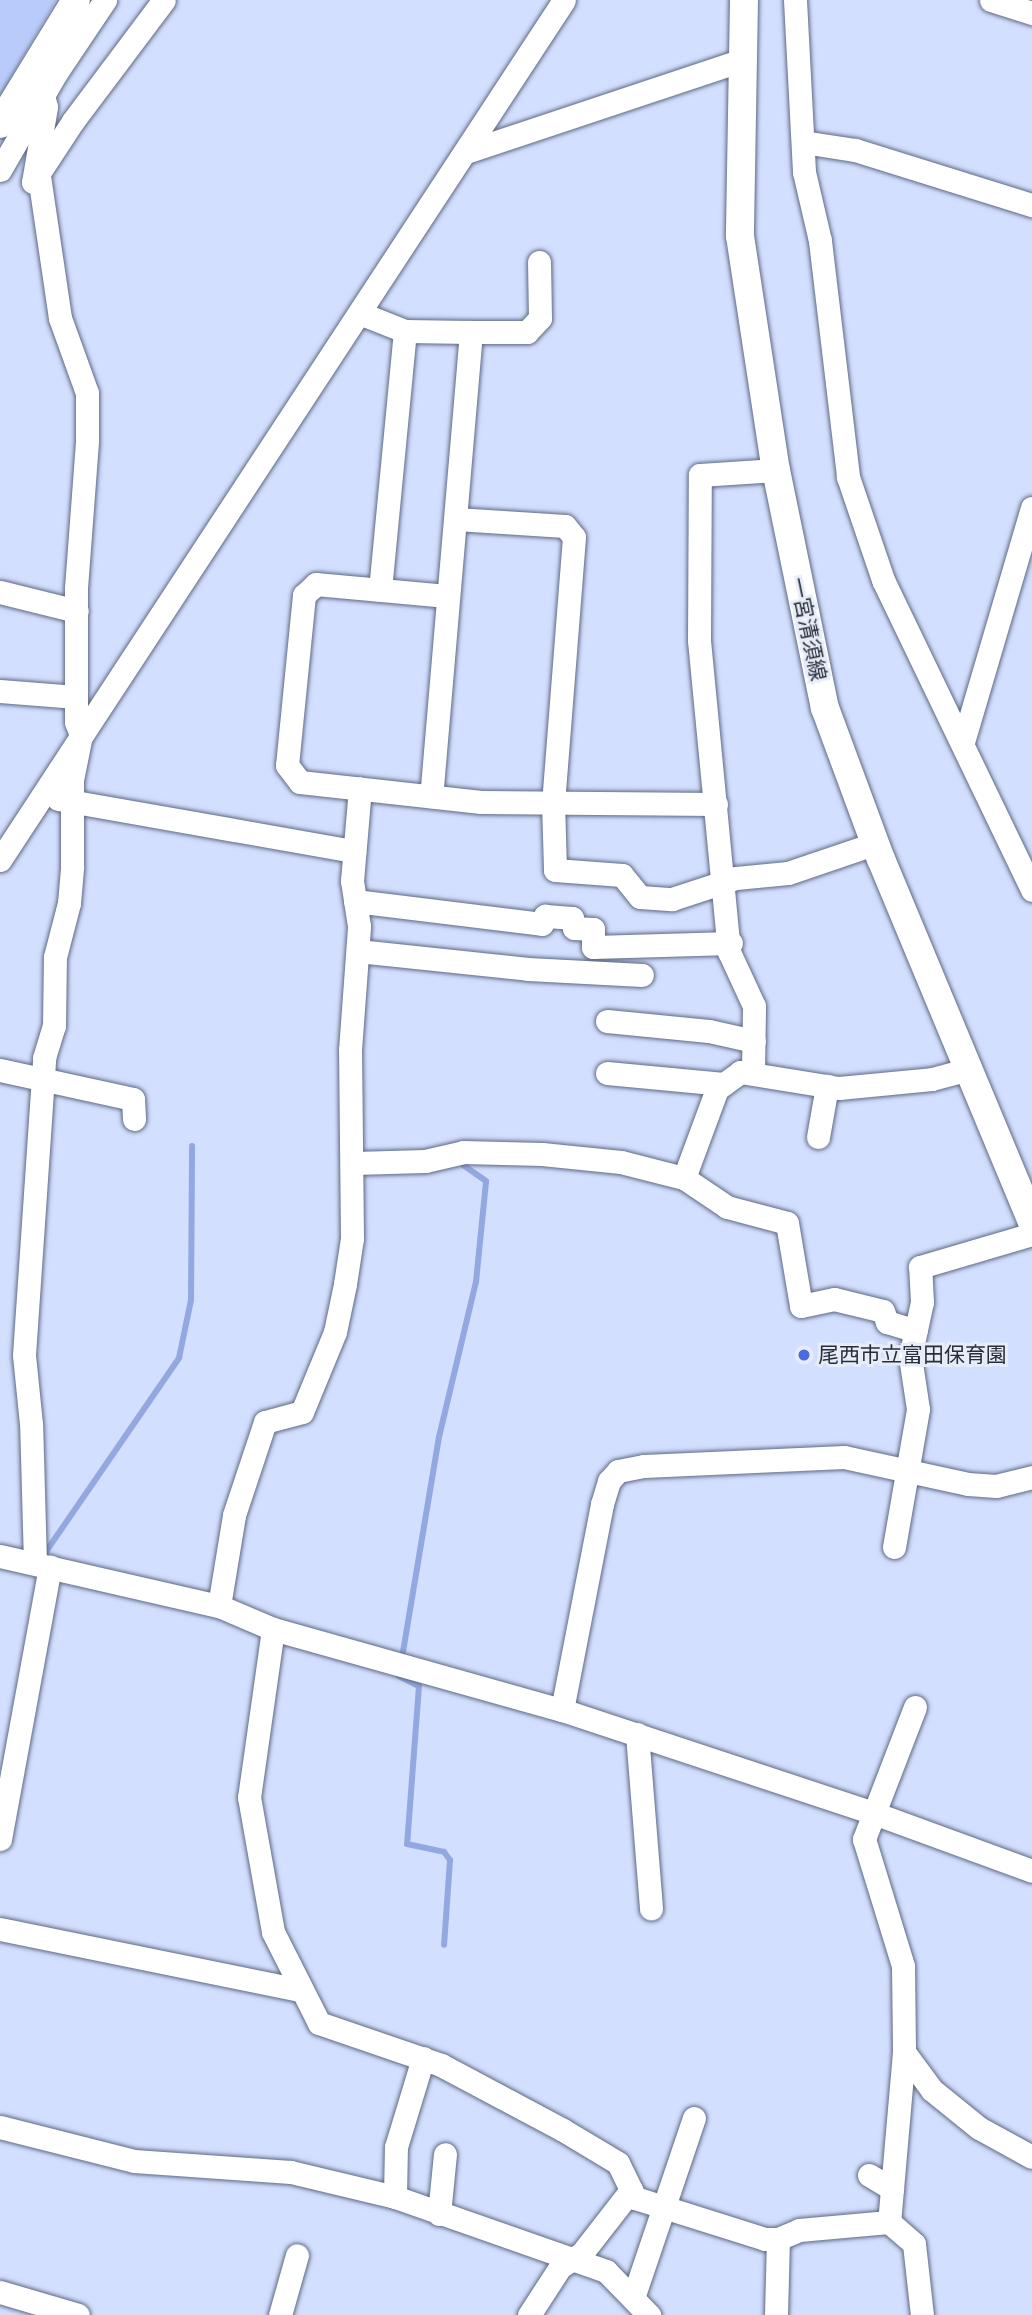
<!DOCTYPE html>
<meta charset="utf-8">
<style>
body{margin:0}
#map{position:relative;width:1032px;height:2315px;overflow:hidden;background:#d3dffe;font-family:"Nunito Sans","Noto Sans JP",sans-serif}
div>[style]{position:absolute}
.green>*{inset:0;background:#b8cbfa}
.stream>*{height:6px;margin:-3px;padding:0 3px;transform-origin:3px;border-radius:3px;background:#93a8e1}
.roads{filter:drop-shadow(0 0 2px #5e6984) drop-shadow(0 0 2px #5e6984)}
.minor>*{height:23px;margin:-11.5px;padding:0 11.5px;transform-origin:11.5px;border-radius:11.5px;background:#fff}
.major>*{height:28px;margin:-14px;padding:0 14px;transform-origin:14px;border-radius:14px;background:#fff}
.dots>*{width:19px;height:19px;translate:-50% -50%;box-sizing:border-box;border:4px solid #e7ecf9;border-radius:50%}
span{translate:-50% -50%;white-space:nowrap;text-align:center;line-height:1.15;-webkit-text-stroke:6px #e7ecf9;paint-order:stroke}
.street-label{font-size:21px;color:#292d39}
.poi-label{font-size:21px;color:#292d39}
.left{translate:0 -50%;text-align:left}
</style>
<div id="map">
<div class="green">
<i style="clip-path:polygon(0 0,56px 0,0 96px)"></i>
</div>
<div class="stream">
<i style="left:45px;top:1553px;width:237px;rotate:-55.5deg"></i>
<i style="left:179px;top:1358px;width:59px;rotate:-78.3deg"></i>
<i style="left:191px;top:1300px;width:154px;rotate:-89.6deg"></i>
<i style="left:403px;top:1652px;width:218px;rotate:-80.5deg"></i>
<i style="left:439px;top:1437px;width:159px;rotate:-76.6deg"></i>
<i style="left:476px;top:1282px;width:101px;rotate:-84.3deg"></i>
<i style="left:486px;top:1181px;width:28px;rotate:-145deg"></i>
<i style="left:399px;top:1676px;width:22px;rotate:27deg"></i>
<i style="left:419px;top:1686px;width:158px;rotate:94.3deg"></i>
<i style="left:407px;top:1844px;width:38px;rotate:12deg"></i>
<i style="left:444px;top:1852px;width:10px;rotate:53deg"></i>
<i style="left:450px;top:1860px;width:85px;rotate:94deg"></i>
</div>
<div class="roads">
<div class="minor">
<i style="left:795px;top:0;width:172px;rotate:87deg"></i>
<i style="left:804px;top:172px;width:71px;rotate:76.9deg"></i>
<i style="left:820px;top:241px;width:238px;rotate:83.2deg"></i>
<i style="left:848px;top:477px;width:109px;rotate:71.2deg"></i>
<i style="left:883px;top:580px;width:344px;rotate:64.3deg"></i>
<i style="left:991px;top:0;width:43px;rotate:17.6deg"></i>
<i style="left:43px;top:95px;width:12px;rotate:76deg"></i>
<i style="left:46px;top:107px;width:76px;rotate:99.8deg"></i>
<i style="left:33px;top:182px;width:73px;rotate:-56.7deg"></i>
<i style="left:73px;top:121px;width:151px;rotate:-53.1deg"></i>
<i style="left:803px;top:142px;width:53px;rotate:8.7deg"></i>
<i style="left:855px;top:150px;width:185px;rotate:17.3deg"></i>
<i style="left:466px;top:152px;width:292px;rotate:-18.4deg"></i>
<i style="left:0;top:170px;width:112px;rotate:-60deg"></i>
<i style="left:56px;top:73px;width:88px;rotate:-56.1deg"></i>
<i style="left:362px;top:314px;width:46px;rotate:21.6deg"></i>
<i style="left:405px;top:331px;width:66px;rotate:0.9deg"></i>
<i style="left:471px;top:332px;width:466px;rotate:94.9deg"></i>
<i style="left:471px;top:332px;width:56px"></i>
<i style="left:527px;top:332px;width:19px;rotate:-47deg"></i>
<i style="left:540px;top:318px;width:56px;rotate:-91deg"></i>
<i style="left:456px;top:519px;width:109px;rotate:3.7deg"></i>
<i style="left:565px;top:526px;width:14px;rotate:51deg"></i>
<i style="left:574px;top:537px;width:266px;rotate:94.5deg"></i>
<i style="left:553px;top:802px;width:68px;rotate:88.3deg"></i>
<i style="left:555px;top:870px;width:67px;rotate:4.3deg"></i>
<i style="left:622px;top:875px;width:28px;rotate:51deg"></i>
<i style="left:640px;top:897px;width:32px;rotate:4deg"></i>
<i style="left:672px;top:899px;width:67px;rotate:-18.2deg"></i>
<i style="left:736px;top:878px;width:52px;rotate:-5.5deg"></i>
<i style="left:788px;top:873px;width:93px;rotate:-18.8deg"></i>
<i style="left:380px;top:590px;width:260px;rotate:-84.5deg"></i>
<i style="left:0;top:592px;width:79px;rotate:13.9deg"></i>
<i style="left:447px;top:596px;width:132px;rotate:-174.8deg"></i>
<i style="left:316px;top:584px;width:16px;rotate:137deg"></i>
<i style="left:304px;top:595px;width:171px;rotate:95.7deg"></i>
<i style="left:287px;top:765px;width:21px;rotate:53deg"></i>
<i style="left:300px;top:782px;width:182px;rotate:6.3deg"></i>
<i style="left:481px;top:802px;width:235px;rotate:0.5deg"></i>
<i style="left:0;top:691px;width:76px;rotate:4.5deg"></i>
<i style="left:963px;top:742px;width:244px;rotate:-73.6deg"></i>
<i style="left:58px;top:799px;width:301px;rotate:10deg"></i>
<i style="left:0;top:860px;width:1028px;rotate:-56.74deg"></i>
<i style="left:355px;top:901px;width:188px;rotate:7deg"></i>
<i style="left:542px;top:924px;width:9px;rotate:-69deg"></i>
<i style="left:545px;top:916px;width:27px;rotate:4deg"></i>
<i style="left:572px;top:918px;width:10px;rotate:79deg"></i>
<i style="left:574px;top:928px;width:19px;rotate:3deg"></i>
<i style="left:593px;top:929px;width:18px;rotate:90deg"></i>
<i style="left:593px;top:947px;width:138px;rotate:-1.7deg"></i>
<i style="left:358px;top:951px;width:171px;rotate:6deg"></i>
<i style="left:528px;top:969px;width:114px;rotate:3deg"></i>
<i style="left:607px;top:1021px;width:102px;rotate:5.6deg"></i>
<i style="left:709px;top:1031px;width:46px;rotate:12.5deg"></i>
<i style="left:0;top:1070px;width:136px;rotate:12.3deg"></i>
<i style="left:133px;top:1099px;width:20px;rotate:87deg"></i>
<i style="left:753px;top:1072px;width:66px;rotate:-89.1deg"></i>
<i style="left:754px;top:1006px;width:60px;rotate:-114.8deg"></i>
<i style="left:729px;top:952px;width:313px;rotate:-95.5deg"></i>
<i style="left:699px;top:640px;width:165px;rotate:-89.7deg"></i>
<i style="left:700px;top:475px;width:76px;rotate:-3.8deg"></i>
<i style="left:607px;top:1073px;width:117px;rotate:5.4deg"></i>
<i style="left:818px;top:1137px;width:52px;rotate:-80deg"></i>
<i style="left:354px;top:1163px;width:71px;rotate:-1.6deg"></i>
<i style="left:425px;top:1161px;width:39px;rotate:-13deg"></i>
<i style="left:463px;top:1152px;width:79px;rotate:1.5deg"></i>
<i style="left:542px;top:1154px;width:79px;rotate:5.8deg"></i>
<i style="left:621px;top:1162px;width:65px;rotate:14.3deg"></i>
<i style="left:684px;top:1178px;width:95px;rotate:-69.7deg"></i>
<i style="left:717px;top:1089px;width:29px;rotate:-36deg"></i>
<i style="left:740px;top:1072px;width:100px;rotate:9.2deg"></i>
<i style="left:839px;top:1088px;width:93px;rotate:-5.5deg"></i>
<i style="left:932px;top:1079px;width:39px;rotate:-15deg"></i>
<i style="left:684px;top:1178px;width:52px;rotate:34deg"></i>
<i style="left:727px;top:1207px;width:62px;rotate:14.9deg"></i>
<i style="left:787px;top:1223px;width:84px;rotate:80.4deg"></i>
<i style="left:801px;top:1306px;width:34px;rotate:-12deg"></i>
<i style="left:834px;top:1299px;width:50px;rotate:13.8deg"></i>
<i style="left:883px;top:1311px;width:12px;rotate:70deg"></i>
<i style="left:887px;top:1322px;width:30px;rotate:17deg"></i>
<i style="left:894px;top:1547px;width:140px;rotate:-80.1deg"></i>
<i style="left:918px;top:1409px;width:53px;rotate:-98.7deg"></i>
<i style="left:910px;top:1357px;width:56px;rotate:-77.7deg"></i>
<i style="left:922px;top:1302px;width:35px;rotate:-93deg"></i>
<i style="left:920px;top:1267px;width:117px;rotate:-16.4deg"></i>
<i style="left:0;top:1556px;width:225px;rotate:12.9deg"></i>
<i style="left:219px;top:1606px;width:59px;rotate:23.1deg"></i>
<i style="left:273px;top:1629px;width:300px;rotate:15.7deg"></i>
<i style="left:562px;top:1710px;width:325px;rotate:18.3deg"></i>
<i style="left:871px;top:1812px;width:171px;rotate:20.1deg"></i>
<i style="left:35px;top:1563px;width:139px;rotate:-91.6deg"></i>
<i style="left:31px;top:1424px;width:69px;rotate:-95.8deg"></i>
<i style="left:24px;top:1355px;width:298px;rotate:-86.1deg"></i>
<i style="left:44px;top:1058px;width:34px;rotate:-73deg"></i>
<i style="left:54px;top:1026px;width:69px;rotate:-89.2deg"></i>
<i style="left:55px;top:957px;width:56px;rotate:-75.5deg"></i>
<i style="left:69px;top:903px;width:37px;rotate:-85deg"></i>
<i style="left:72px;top:866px;width:86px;rotate:-90deg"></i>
<i style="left:72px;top:780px;width:46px;rotate:-78.7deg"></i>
<i style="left:81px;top:735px;width:14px;rotate:-111deg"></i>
<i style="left:76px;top:722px;width:134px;rotate:-90deg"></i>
<i style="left:76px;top:588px;width:148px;rotate:-85.7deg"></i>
<i style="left:87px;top:440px;width:47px;rotate:-90deg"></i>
<i style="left:87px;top:393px;width:80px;rotate:-109.8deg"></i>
<i style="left:60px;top:318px;width:145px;rotate:-98.4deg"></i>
<i style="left:219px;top:1606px;width:92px;rotate:-80.6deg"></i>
<i style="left:234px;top:1515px;width:98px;rotate:-71.6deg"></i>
<i style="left:265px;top:1422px;width:38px;rotate:-15deg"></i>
<i style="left:302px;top:1412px;width:87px;rotate:-67.6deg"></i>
<i style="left:335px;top:1332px;width:49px;rotate:-78.2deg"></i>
<i style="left:345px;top:1284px;width:47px;rotate:-81.3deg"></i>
<i style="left:352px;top:1238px;width:188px;rotate:-90.6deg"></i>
<i style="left:350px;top:1050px;width:124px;rotate:-85.8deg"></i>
<i style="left:359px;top:926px;width:46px;rotate:-98.8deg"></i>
<i style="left:352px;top:881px;width:93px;rotate:-85.1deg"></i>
<i style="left:273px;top:1629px;width:170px;rotate:98.1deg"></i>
<i style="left:249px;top:1797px;width:137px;rotate:79.9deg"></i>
<i style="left:273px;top:1932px;width:102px;rotate:63.2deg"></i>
<i style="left:319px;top:2023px;width:129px;rotate:19deg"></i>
<i style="left:441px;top:2065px;width:138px;rotate:28deg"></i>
<i style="left:563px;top:2130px;width:64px;rotate:31deg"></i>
<i style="left:618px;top:2163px;width:39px;rotate:64deg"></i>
<i style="left:635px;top:2198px;width:136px;rotate:17.5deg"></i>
<i style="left:765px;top:2239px;width:13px"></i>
<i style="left:778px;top:2239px;width:23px;rotate:-23deg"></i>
<i style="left:799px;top:2230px;width:90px;rotate:-5.1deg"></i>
<i style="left:915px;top:1707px;width:142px;rotate:111.1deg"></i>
<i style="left:864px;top:1839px;width:133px;rotate:72.9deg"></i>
<i style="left:903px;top:1966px;width:86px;rotate:89.3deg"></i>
<i style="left:904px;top:2052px;width:171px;rotate:95deg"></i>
<i style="left:889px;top:2222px;width:33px;rotate:41deg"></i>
<i style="left:914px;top:2244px;width:71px;rotate:83.6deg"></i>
<i style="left:562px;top:1710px;width:210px;rotate:-79deg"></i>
<i style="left:602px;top:1504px;width:24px;rotate:-73deg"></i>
<i style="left:609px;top:1481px;width:13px;rotate:-48deg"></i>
<i style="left:618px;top:1471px;width:26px;rotate:-11deg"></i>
<i style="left:644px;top:1466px;width:200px;rotate:-2.6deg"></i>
<i style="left:844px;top:1457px;width:127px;rotate:12.3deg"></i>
<i style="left:968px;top:1484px;width:28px;rotate:4deg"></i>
<i style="left:996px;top:1486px;width:37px;rotate:-14deg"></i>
<i style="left:637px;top:1734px;width:175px;rotate:85.4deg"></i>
<i style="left:0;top:1839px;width:277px;rotate:-79.6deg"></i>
<i style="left:0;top:1929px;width:307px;rotate:11.5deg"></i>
<i style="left:904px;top:2052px;width:47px;rotate:53.6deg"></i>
<i style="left:932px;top:2090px;width:60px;rotate:39deg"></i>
<i style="left:979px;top:2128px;width:60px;rotate:28.7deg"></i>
<i style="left:0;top:2127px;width:138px;rotate:14.2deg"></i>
<i style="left:134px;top:2161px;width:157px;rotate:4deg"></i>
<i style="left:291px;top:2172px;width:107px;rotate:13.5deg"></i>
<i style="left:395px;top:2197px;width:224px;rotate:19.3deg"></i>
<i style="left:606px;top:2271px;width:62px;rotate:45.7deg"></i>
<i style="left:869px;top:2175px;width:27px;rotate:31deg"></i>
<i style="left:395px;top:2197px;width:50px;rotate:-88.9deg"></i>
<i style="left:396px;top:2147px;width:93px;rotate:-73.1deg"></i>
<i style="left:439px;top:2214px;width:60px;rotate:-84.3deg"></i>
<i style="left:0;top:2292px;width:81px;rotate:16.4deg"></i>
<i style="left:633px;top:2298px;width:190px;rotate:-71.3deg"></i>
<i style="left:280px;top:2315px;width:62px;rotate:-74.2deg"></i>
<i style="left:529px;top:2315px;width:57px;rotate:-57.1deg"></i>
<i style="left:560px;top:2267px;width:26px;rotate:-32deg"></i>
<i style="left:582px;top:2253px;width:80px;rotate:-52.1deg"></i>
<i style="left:776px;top:2315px;width:76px;rotate:-88.5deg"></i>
</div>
<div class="major">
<i style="left:744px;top:0;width:236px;rotate:91deg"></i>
<i style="left:740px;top:236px;width:237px;rotate:81.3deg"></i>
<i style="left:776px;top:470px;width:243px;rotate:78.4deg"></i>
<i style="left:825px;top:708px;width:161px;rotate:69.7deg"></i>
<i style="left:881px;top:859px;width:393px;rotate:67.4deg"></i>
<i style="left:0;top:124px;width:145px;rotate:-58.5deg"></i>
</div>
</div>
<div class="dots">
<i style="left:804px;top:1355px;background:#4b6bdf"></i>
</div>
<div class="street-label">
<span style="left:808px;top:629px;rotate:78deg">一宮清須線</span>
</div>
<div class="poi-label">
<span class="left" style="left:818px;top:1355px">尾西市立富田保育園</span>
</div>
</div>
